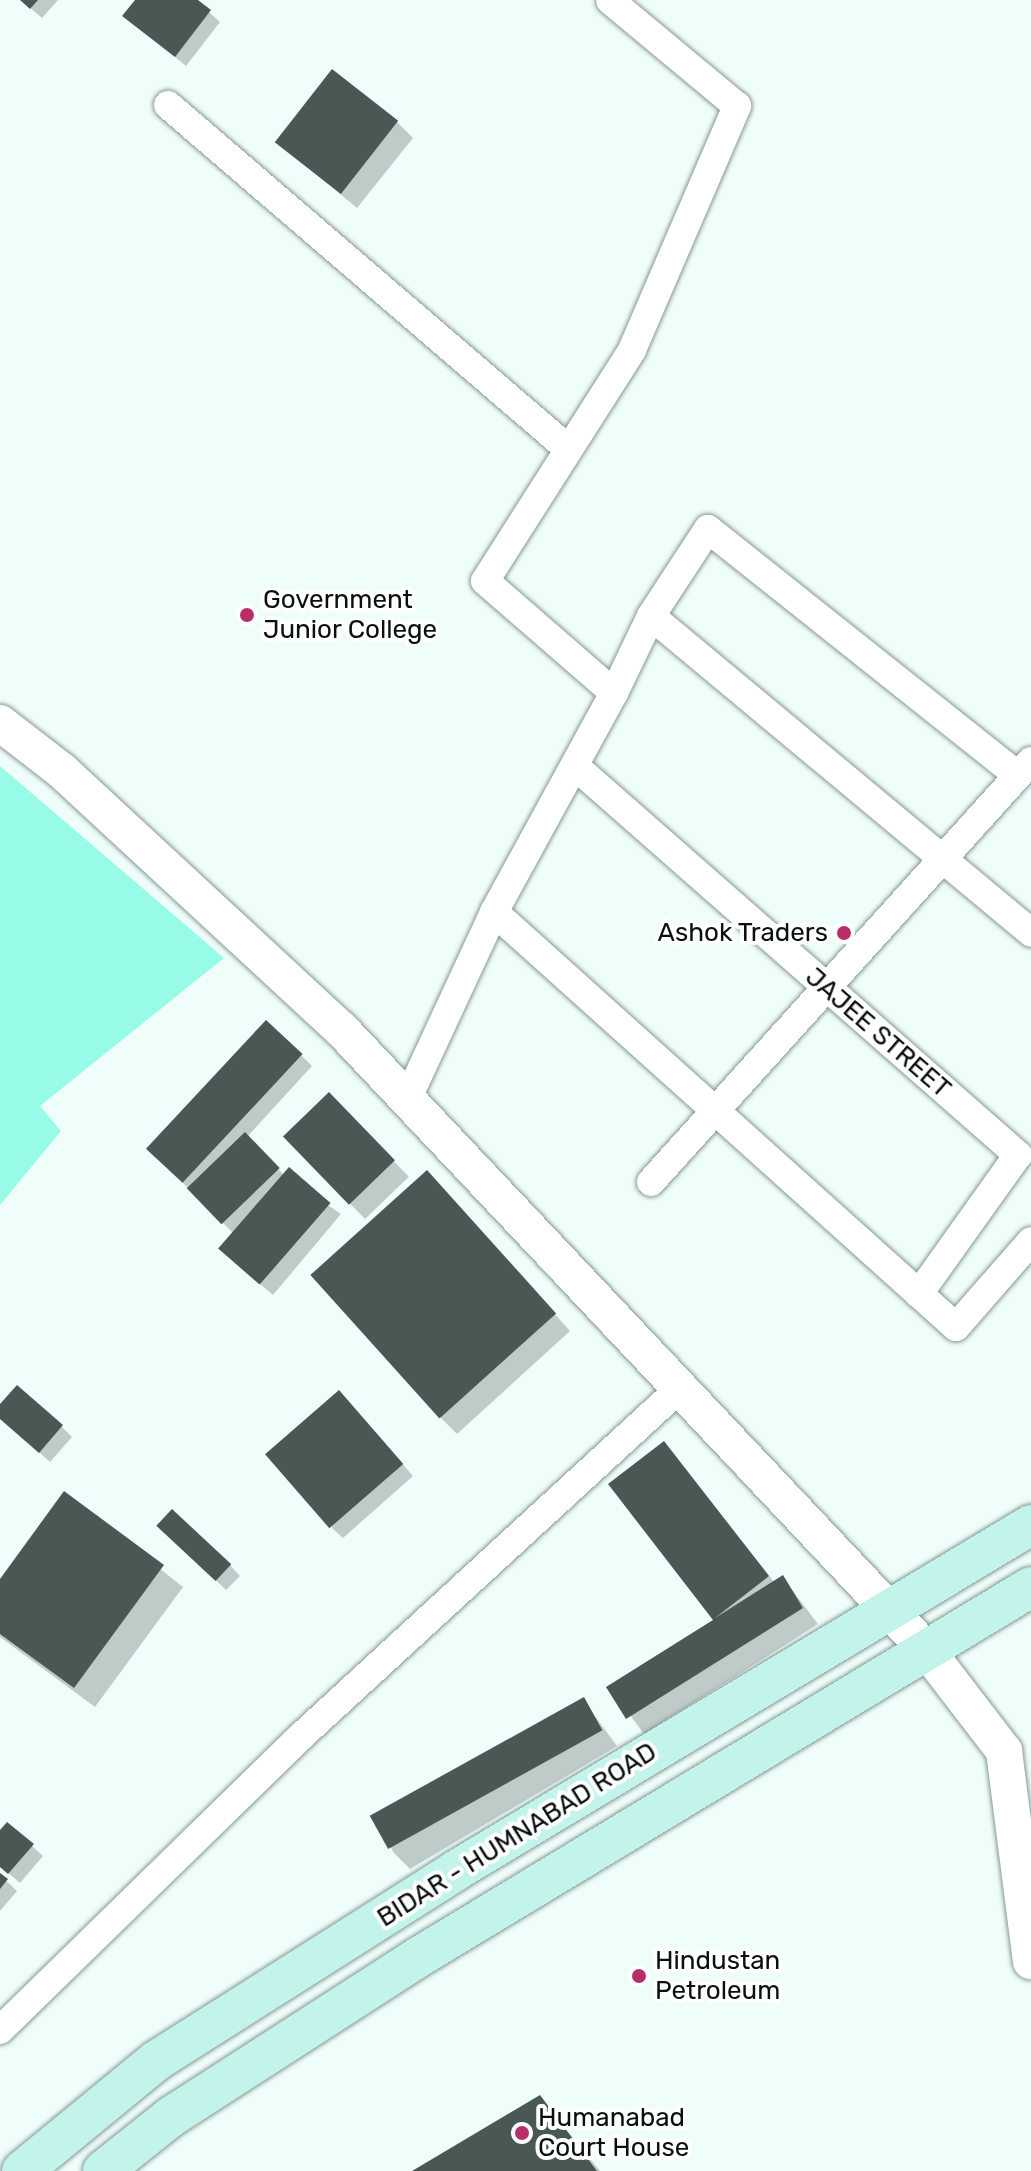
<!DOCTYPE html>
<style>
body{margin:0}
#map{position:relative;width:1031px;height:2171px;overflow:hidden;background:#effefa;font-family:Rubik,sans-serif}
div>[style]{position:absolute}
.green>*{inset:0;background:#98fbe7}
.shadow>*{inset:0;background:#0003;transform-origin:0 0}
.building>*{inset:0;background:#495855;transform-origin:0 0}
.roads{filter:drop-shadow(0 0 2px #879894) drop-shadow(0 0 2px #879894)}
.minor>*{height:28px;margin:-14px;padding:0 14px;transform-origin:14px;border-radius:14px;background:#fff}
.tertiary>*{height:36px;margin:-18px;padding:0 18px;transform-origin:18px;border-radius:18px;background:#fff}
.secondary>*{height:40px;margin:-20px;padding:0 20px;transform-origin:20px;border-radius:20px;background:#c2f4ec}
.dots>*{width:22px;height:22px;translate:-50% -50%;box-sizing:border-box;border:4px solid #fff;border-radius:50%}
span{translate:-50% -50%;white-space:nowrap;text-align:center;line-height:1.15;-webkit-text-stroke:8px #fff;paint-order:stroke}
.poi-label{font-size:26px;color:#0a100f}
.left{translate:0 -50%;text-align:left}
.right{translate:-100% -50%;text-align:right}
.street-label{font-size:26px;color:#0a100f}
</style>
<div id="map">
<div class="green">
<i style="clip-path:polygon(0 766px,224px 958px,40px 1106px,61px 1131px,0 1205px)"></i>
</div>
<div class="shadow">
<i style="clip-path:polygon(21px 0,58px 0,42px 18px)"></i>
<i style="clip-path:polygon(138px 0,195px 0,220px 22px,186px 66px,125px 16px)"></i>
<i style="clip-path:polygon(397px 122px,413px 138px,357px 208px,277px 142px)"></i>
<i style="clip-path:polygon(301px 1055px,312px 1066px,247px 1137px,285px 1176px,341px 1214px,273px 1295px,233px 1261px,235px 1235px,161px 1161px)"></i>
<i style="left:329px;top:1094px;width:115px;height:61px;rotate:46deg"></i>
<i style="clip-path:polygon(443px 1189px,570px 1331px,457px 1434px,441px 1418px)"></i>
<i style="clip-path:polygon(349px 1403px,413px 1476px,343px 1538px,332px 1528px)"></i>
<i style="clip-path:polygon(0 1407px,61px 1426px,72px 1437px,50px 1462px,0 1417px)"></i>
<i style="clip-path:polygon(664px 1443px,775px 1583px,783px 1578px,818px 1624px,644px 1734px,609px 1687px,716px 1620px,611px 1484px)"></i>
<i style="clip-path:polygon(65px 1494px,183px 1587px,95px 1707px,0 1637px,0 1582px)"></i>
<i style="clip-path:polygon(159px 1526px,230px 1565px,240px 1576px,226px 1590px)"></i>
<i style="clip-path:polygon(583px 1700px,617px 1746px,410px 1869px,394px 1853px,376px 1822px)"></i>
<i style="clip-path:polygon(0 1833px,32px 1846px,43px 1856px,20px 1883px,0 1866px)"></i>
<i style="clip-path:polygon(0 1875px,17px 1891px,0 1911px)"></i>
<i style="clip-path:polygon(540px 2098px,600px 2171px,416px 2171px)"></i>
</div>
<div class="building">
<i style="clip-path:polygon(20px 0,38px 0,30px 9px)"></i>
<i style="clip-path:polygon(135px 0,198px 0,211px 10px,175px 57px,122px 16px)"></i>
<i style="left:332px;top:69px;width:84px;height:93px;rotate:38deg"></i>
<i style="left:266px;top:1020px;width:50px;height:176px;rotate:43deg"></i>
<i style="left:329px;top:1092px;width:95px;height:64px;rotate:46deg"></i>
<i style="left:245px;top:1132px;width:50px;height:81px;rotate:46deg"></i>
<i style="left:289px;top:1167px;width:55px;height:108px;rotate:41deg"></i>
<i style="left:427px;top:1170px;width:193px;height:157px;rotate:48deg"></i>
<i style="clip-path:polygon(17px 1385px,63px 1425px,39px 1453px,0 1419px,0 1404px)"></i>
<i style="left:339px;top:1390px;width:98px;height:98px;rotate:49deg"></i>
<i style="clip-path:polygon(664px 1441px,769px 1576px,715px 1618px,783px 1575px,803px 1608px,626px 1719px,606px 1687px,713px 1620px,608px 1484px)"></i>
<i style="clip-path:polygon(64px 1491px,164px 1565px,74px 1688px,0 1634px,0 1579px)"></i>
<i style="left:172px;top:1509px;width:81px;height:23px;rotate:43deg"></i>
<i style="left:584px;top:1697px;width:38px;height:245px;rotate:61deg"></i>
<i style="clip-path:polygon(7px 1822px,34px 1844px,8px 1874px,0 1867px,0 1830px)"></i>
<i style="clip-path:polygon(0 1873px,8px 1879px,0 1889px)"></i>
<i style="clip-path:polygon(540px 2095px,597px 2171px,412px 2171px)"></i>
</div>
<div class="roads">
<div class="minor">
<i style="left:168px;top:105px;width:526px;rotate:40.68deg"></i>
<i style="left:651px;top:616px;width:104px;rotate:-56.8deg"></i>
<i style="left:708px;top:529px;width:396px;rotate:38.5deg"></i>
<i style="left:614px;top:693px;width:85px;rotate:-64.3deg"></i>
<i style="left:651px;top:616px;width:495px;rotate:39.8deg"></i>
<i style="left:575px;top:766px;width:590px;rotate:41.29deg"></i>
<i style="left:1018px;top:1155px;width:171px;rotate:125.5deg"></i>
<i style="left:494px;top:912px;width:621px;rotate:41.93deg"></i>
<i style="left:956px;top:1327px;width:114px;rotate:-48.9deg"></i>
<i style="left:406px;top:1102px;width:209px;rotate:-65.1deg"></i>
<i style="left:494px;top:912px;width:250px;rotate:-61.3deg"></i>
<i style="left:614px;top:693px;width:171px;rotate:-139deg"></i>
<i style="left:485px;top:581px;width:274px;rotate:-57.5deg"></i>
<i style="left:632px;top:350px;width:266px;rotate:-66.7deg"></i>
<i style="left:737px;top:106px;width:165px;rotate:-140.2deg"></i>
<i style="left:651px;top:1182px;width:567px;rotate:-47.93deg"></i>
<i style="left:0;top:2030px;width:415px;rotate:-44.3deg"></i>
<i style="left:297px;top:1740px;width:519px;rotate:-42.58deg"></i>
</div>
<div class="tertiary">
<i style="left:0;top:723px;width:78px;rotate:37.7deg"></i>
<i style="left:62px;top:771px;width:380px;rotate:42.8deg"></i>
<i style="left:341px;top:1029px;width:851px;rotate:46.67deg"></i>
<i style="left:925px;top:1648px;width:130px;rotate:52.5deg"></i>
<i style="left:1004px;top:1751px;width:212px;rotate:82.7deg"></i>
</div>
<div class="secondary">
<i style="left:22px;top:2171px;width:173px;rotate:-39.4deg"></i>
<i style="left:156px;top:2061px;width:354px;rotate:-32.4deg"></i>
<i style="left:455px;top:1871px;width:672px;rotate:-30.99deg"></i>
<i style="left:103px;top:2171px;width:88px;rotate:-38.6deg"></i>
<i style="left:172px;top:2116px;width:292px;rotate:-32.8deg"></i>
<i style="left:417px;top:1958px;width:717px;rotate:-31.14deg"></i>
</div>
</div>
<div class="dots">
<i style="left:247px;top:615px;background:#b82e69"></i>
<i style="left:844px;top:933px;background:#b82e69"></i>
<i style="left:639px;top:1976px;background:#b82e69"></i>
<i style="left:522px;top:2133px;background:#b82e69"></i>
</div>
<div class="poi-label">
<span class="left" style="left:263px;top:615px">Government<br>Junior College</span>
<span class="right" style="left:828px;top:933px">Ashok Traders</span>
<span class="left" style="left:655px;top:1976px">Hindustan<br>Petroleum</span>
<span class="left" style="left:538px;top:2133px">Humanabad<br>Court House</span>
</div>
<div class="street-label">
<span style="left:878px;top:1033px;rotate:41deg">JAJEE STREET</span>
<span style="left:517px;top:1835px;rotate:-32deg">BIDAR - HUMNABAD ROAD</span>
</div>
</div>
